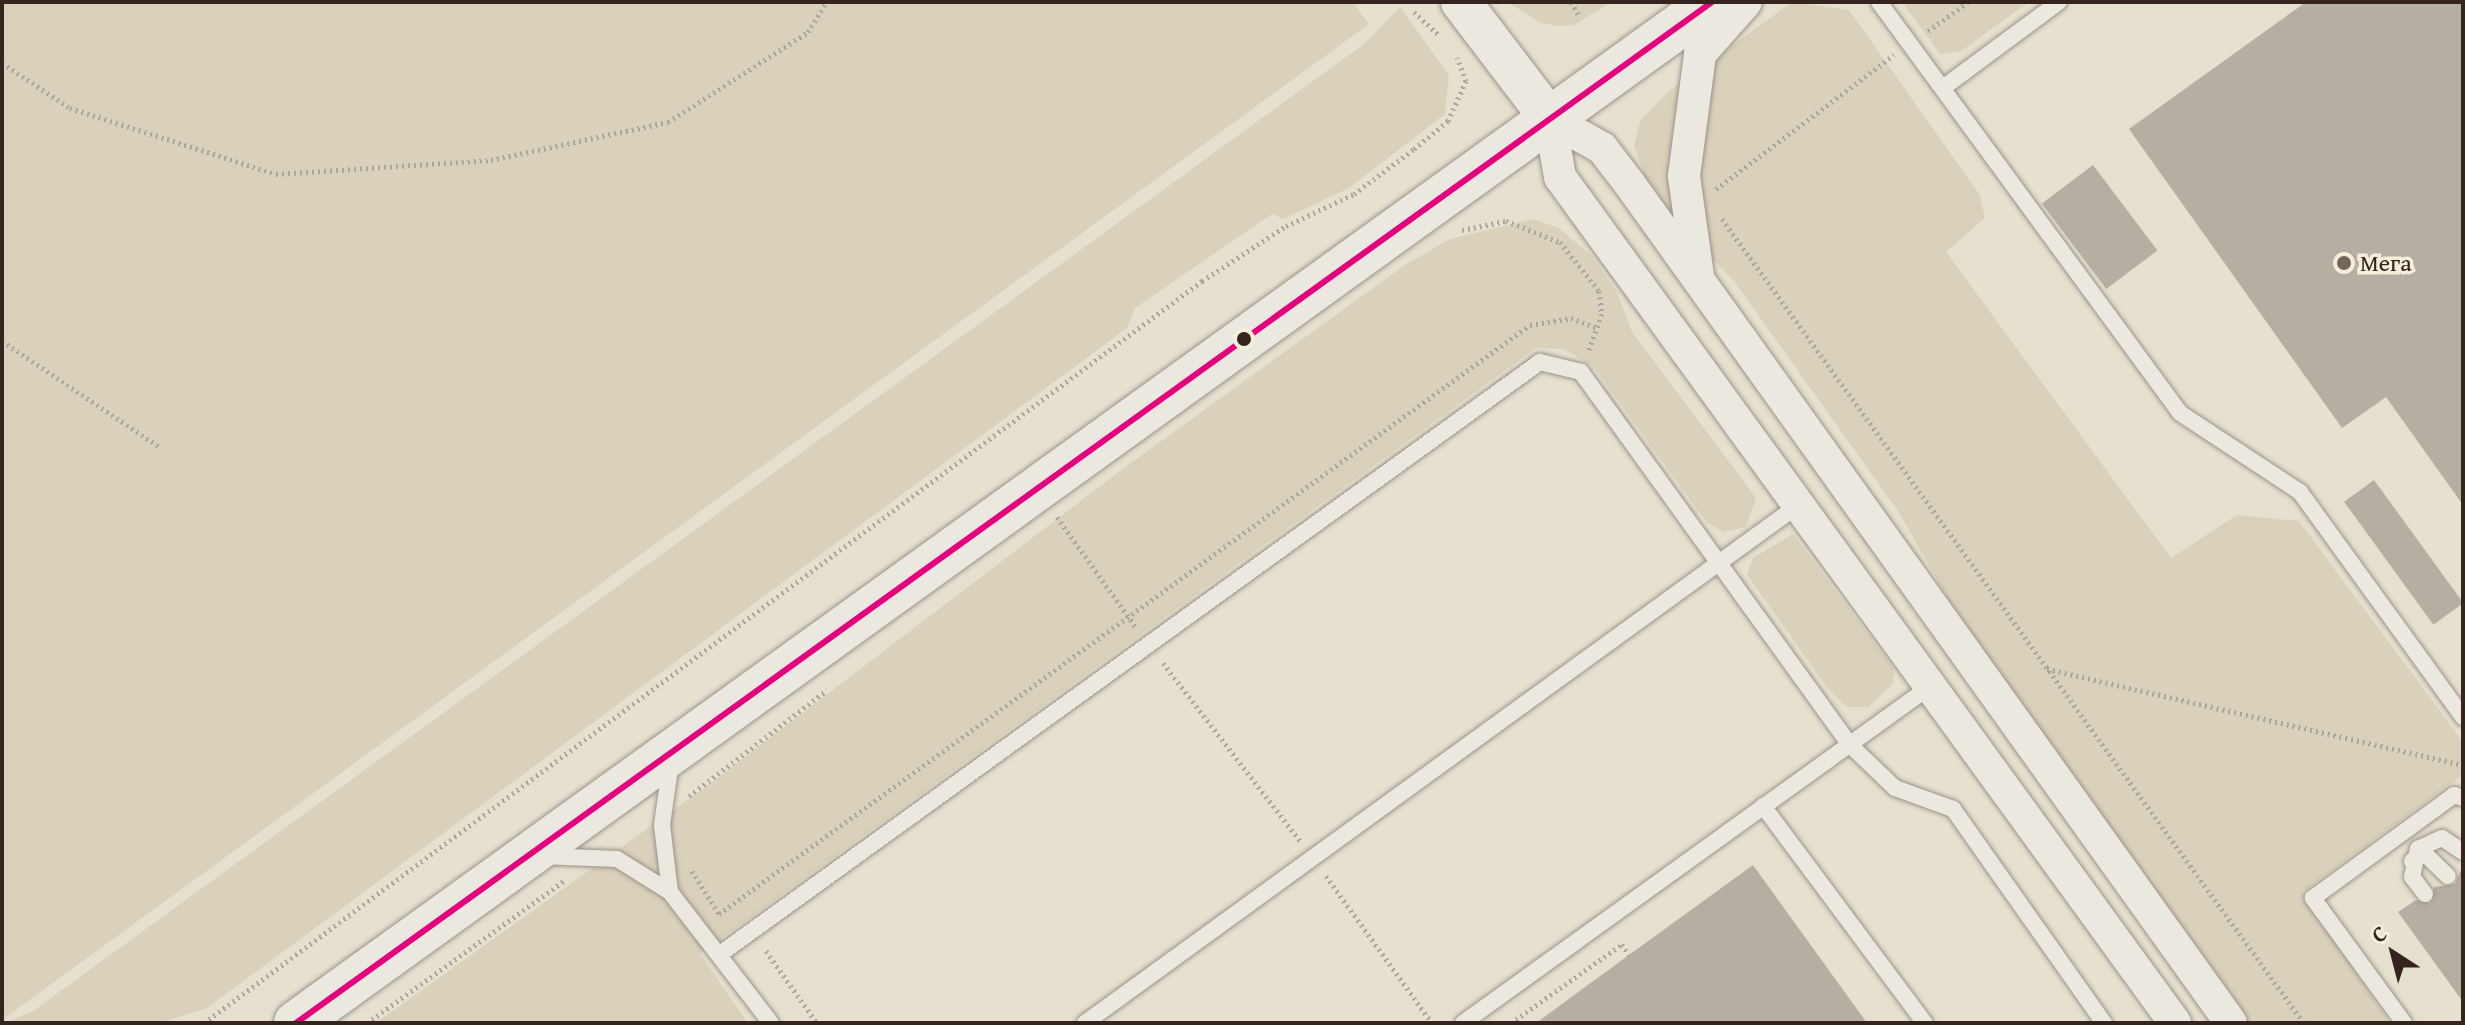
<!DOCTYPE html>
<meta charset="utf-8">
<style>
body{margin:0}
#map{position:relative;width:2465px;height:1025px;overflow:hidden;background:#e6e0cf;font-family:"Gentium Book Plus",serif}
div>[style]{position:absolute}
.green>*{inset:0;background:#dad1ba}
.building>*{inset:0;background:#b4aea3;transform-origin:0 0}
.path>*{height:5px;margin-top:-2.5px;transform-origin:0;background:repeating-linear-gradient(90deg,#aaa69f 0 2px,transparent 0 6px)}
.roads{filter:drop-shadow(0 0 2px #9a9489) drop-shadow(0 0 2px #9a9489)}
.service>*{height:16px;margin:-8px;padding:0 8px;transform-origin:8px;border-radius:8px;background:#ebe8df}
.minor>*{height:32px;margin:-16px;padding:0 16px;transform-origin:16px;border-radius:16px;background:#ebe8df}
.tertiary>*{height:40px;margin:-20px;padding:0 20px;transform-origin:20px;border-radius:20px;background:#ebe8df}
.secondary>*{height:44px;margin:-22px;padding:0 22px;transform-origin:22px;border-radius:22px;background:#ebe8df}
.bus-1>*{height:6px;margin:-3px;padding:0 3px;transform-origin:3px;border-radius:3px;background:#e5007d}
.dots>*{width:22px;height:22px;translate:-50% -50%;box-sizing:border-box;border:4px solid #f5eed9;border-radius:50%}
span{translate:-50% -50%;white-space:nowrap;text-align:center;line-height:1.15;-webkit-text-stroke:7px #f5eed9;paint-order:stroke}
.poi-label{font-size:24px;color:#35231d}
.left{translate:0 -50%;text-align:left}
.frame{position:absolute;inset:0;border:4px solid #35231d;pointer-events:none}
.north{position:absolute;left:2353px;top:913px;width:80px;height:80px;-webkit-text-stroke:6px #f5eed9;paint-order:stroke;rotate:324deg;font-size:22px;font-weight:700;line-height:32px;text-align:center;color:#35231d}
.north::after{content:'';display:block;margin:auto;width:28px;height:36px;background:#35231d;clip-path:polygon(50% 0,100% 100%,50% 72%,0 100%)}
</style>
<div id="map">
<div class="green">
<i style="clip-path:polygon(2px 2px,1353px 2px,1369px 24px,2px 1020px)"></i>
<i style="clip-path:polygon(1508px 2px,1611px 2px,1574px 25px,1559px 26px,1540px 23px)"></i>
<i style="clip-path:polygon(1792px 2px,1849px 10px,1980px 195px,1985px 218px,1946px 252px,2171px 558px,2237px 515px,2299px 521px,2463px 742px,2463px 775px,2302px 892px,2390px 1023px,2249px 1023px,1969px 635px,1898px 511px,1734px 281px,1653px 198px,1634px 146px,1640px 121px,1668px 92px)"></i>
<i style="clip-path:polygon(1902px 2px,2029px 2px,1961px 51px,1940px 54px)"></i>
<i style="clip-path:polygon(1400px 7px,1449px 75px,1445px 114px,1349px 188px,1283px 219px,1272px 214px,1135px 308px,1127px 328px,207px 1008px,159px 1023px,10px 1021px,33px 1011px,1364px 44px)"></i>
<i style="clip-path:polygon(1533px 219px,1559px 228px,1592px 256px,1617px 292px,1632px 332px,1756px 498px,1746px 527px,1724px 532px,1707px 523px,1593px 366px,1563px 349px,1536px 348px,700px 954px,748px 1023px,376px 1023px,707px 786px,1124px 468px,1405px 265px,1450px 239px)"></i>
<i style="clip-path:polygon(1793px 534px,1894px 669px,1893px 684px,1868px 707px,1847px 707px,1829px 690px,1747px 575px,1753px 558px)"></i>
</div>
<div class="building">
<i style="clip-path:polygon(2306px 2px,2463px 2px,2463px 505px,2386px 397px,2342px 428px,2129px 129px)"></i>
<i style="left:2093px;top:165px;width:107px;height:64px;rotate:53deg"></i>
<i style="left:2374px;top:480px;width:152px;height:37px;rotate:54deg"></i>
<i style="clip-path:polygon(1753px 865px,1867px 1023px,1536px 1023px,1629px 955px)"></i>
<i style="clip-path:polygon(2463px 865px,2463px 1002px,2398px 912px,2416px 900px,2431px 903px,2434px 887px,2455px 884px)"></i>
</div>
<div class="path">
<i style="left:1571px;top:2px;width:16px;rotate:60deg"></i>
<i style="left:1414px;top:12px;width:34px;rotate:43deg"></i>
<i style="left:1928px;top:31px;width:49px;rotate:-35.9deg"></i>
<i style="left:2px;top:63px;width:82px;rotate:33.5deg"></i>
<i style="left:70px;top:108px;width:216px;rotate:17.8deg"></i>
<i style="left:276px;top:174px;width:215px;rotate:-3.7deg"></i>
<i style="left:491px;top:160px;width:181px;rotate:-12.1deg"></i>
<i style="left:668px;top:122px;width:166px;rotate:-32.7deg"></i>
<i style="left:808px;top:32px;width:36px;rotate:-58deg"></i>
<i style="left:1716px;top:189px;width:223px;rotate:-37deg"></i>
<i style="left:1722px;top:219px;width:993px;rotate:54.1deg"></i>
<i style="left:1462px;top:230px;width:45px;rotate:-11.6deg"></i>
<i style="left:1506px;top:221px;width:58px;rotate:21.3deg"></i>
<i style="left:1560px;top:242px;width:63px;rotate:51.5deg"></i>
<i style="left:1599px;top:291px;width:23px;rotate:83deg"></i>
<i style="left:1602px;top:314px;width:40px;rotate:110.2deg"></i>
<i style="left:2px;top:341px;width:190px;rotate:33.9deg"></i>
<i style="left:1057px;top:517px;width:134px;rotate:54.4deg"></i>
<i style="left:1163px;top:663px;width:226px;rotate:52.4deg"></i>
<i style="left:2047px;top:669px;width:427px;rotate:13deg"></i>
<i style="left:689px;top:796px;width:174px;rotate:-37.5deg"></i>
<i style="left:692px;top:871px;width:51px;rotate:57.9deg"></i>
<i style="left:719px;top:914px;width:1002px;rotate:-35.99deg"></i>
<i style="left:1530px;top:325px;width:42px;rotate:-9.7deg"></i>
<i style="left:1571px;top:318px;width:28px;rotate:21deg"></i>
<i style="left:1326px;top:876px;width:181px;rotate:54.2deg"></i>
<i style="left:766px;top:951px;width:88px;rotate:54.7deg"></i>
<i style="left:204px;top:1023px;width:1244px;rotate:-36.63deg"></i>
<i style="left:1202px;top:281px;width:100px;rotate:-33.2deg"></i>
<i style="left:1286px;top:226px;width:75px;rotate:-25.2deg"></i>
<i style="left:1354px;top:194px;width:75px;rotate:-36.9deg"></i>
<i style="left:1414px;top:149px;width:44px;rotate:-39.5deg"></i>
<i style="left:1448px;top:121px;width:44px;rotate:-65.8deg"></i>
<i style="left:1466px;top:81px;width:25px;rotate:-111deg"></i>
<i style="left:367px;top:1023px;width:243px;rotate:-35.8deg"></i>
<i style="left:1511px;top:1023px;width:136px;rotate:-35.4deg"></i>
<i style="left:1622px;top:944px;width:13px;rotate:58deg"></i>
</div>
<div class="roads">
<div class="service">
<i style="left:1879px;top:2px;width:509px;rotate:53.78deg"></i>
<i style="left:2180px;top:413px;width:144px;rotate:33.4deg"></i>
<i style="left:2300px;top:492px;width:278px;rotate:54.1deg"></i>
<i style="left:1944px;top:87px;width:143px;rotate:-36.5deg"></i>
<i style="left:1763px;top:806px;width:271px;rotate:53.3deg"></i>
<i style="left:541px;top:856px;width:76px;rotate:2.3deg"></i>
<i style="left:617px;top:859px;width:62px;rotate:31.9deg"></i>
<i style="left:670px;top:892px;width:165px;rotate:52.4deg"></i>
<i style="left:2412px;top:861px;width:14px;rotate:-34deg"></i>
<i style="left:2424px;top:853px;width:33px;rotate:44deg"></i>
<i style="left:670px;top:892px;width:67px;rotate:-96.8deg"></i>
<i style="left:662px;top:825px;width:64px;rotate:-81.9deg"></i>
<i style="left:2425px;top:894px;width:21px;rotate:-127deg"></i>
<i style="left:2412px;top:877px;width:29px;rotate:-78deg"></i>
<i style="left:2418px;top:849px;width:26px;rotate:-25deg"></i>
<i style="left:2442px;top:838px;width:25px;rotate:34deg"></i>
<i style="left:720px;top:954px;width:1011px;rotate:-35.83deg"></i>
<i style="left:1540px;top:362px;width:42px;rotate:13.7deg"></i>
<i style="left:1581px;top:372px;width:458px;rotate:54.2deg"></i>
<i style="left:1849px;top:744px;width:64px;rotate:43.7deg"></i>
<i style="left:1895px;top:788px;width:62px;rotate:19.9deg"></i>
<i style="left:1953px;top:809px;width:262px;rotate:54.8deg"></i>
<i style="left:1085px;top:1023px;width:880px;rotate:-35.98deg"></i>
<i style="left:1463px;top:1023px;width:573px;rotate:-35.77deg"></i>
<i style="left:2404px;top:1023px;width:155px;rotate:-126.1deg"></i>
<i style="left:2313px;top:898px;width:175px;rotate:-36.1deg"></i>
<i style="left:2454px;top:795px;width:9px;rotate:18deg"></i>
</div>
<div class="minor">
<i style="left:1550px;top:119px;width:60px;rotate:29.1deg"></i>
<i style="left:1602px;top:148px;width:44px;rotate:52.4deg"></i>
<i style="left:1629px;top:183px;width:1033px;rotate:54.37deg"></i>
<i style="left:1550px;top:119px;width:59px;rotate:80.2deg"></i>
<i style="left:1560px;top:177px;width:1046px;rotate:53.98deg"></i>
<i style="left:1698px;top:276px;width:101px;rotate:-98deg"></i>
<i style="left:1684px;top:176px;width:123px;rotate:-82.5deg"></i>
<i style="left:1700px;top:54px;width:69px;rotate:-48.5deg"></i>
</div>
<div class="tertiary">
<i style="left:1461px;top:2px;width:147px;rotate:52.7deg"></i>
</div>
<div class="secondary">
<i style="left:296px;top:1023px;width:1746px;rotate:-35.79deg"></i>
</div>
</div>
<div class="bus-1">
<i style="left:296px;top:1023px;width:1746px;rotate:-35.79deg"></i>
</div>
<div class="dots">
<i style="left:2344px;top:263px;background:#73655b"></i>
<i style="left:1244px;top:339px;background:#35231d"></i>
</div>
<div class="poi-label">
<span class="left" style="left:2360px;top:263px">Мега</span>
</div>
<div class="frame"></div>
<div class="north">С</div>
</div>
